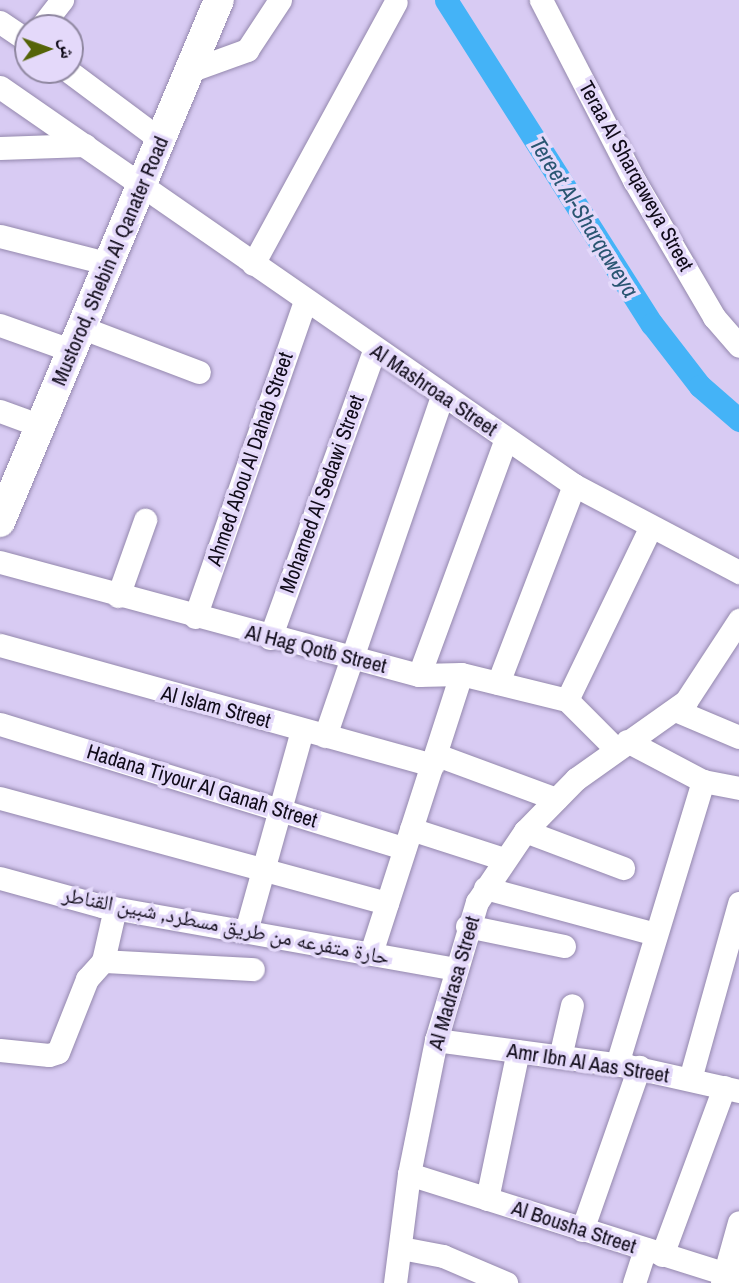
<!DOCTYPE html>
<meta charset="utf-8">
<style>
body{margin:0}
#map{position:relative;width:739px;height:1283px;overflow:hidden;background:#d8cbf3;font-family:"Archivo Narrow","Noto Naskh Arabic",sans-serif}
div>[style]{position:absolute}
.canal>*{height:23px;margin:-11.5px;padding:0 11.5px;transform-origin:11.5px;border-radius:11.5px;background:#44b3f7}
.roads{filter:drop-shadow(0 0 2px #9488ad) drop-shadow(0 0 2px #9488ad)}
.minor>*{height:23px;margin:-11.5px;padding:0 11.5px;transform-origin:11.5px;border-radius:11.5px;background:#fff}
.major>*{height:30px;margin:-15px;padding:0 15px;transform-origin:15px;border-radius:15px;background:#fff}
span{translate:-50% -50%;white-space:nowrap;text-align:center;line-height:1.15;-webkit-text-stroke:7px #e4d9fa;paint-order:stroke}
.street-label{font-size:21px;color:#100b19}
.water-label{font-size:23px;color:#2a5672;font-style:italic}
.north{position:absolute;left:14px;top:14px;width:70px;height:70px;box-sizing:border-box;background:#e4d9fa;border:2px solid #8f87a0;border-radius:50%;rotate:89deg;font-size:19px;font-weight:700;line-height:28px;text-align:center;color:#100b19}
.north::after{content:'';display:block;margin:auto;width:24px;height:32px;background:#556409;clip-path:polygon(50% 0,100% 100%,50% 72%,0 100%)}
</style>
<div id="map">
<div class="canal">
<i style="left:446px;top:0;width:384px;rotate:57.6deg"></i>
<i style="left:652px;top:324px;width:78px;rotate:52.3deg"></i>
<i style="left:700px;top:386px;width:52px;rotate:41.1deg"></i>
</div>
<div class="roads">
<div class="minor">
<i style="left:541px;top:0;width:203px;rotate:62.7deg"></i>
<i style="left:634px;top:180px;width:159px;rotate:59.7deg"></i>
<i style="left:714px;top:317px;width:38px;rotate:49deg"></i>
<i style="left:0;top:22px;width:34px;rotate:34deg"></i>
<i style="left:40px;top:28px;width:36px;rotate:-52deg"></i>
<i style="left:67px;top:70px;width:117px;rotate:36.7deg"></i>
<i style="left:192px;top:70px;width:59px;rotate:-20deg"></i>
<i style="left:247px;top:50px;width:60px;rotate:-56.6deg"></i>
<i style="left:0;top:87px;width:698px;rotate:34.74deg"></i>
<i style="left:574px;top:485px;width:187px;rotate:27.8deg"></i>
<i style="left:0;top:148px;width:85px;rotate:-2deg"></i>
<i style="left:0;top:236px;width:114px;rotate:14.3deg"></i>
<i style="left:253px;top:264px;width:298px;rotate:-61.4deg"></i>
<i style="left:0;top:325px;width:77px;rotate:19.6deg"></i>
<i style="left:83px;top:328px;width:124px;rotate:20.8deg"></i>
<i style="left:0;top:411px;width:44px;rotate:20.1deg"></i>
<i style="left:0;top:562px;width:434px;rotate:15.1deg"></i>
<i style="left:419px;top:675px;width:42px;rotate:-1.4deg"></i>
<i style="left:461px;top:674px;width:109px;rotate:13.8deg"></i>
<i style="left:567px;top:700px;width:69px;rotate:45deg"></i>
<i style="left:118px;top:596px;width:81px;rotate:-70.4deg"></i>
<i style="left:195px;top:617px;width:335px;rotate:-70.8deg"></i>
<i style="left:270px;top:638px;width:305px;rotate:-70.1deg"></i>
<i style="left:0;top:645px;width:449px;rotate:15.5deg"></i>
<i style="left:419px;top:675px;width:252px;rotate:-69.8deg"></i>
<i style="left:498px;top:683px;width:212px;rotate:-69deg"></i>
<i style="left:567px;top:700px;width:191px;rotate:-64.2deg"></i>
<i style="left:675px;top:710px;width:69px;rotate:22.9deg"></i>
<i style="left:0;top:724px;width:423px;rotate:17.1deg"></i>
<i style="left:325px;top:736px;width:360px;rotate:-71deg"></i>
<i style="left:627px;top:741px;width:86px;rotate:27.8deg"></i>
<i style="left:703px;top:781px;width:37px;rotate:11deg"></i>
<i style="left:437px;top:755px;width:127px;rotate:20.3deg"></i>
<i style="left:0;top:798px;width:401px;rotate:15.2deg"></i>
<i style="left:411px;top:829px;width:98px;rotate:17.9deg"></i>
<i style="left:525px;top:831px;width:105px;rotate:20.7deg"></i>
<i style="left:0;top:878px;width:106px;rotate:15.4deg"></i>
<i style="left:102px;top:906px;width:358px;rotate:10.1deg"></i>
<i style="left:485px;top:888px;width:177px;rotate:15.1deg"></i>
<i style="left:467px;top:926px;width:99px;rotate:11.7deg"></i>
<i style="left:246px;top:931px;width:209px;rotate:-74.4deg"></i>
<i style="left:371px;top:953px;width:293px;rotate:-72.1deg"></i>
<i style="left:103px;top:961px;width:54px;rotate:-77.2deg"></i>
<i style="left:436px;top:1040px;width:194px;rotate:7.7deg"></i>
<i style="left:628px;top:1066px;width:114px;rotate:12.7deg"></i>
<i style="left:0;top:1050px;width:49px;rotate:5.8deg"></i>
<i style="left:49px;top:1055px;width:9px;rotate:-18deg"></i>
<i style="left:58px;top:1052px;width:79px;rotate:-68.3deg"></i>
<i style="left:87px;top:979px;width:24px;rotate:-48deg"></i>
<i style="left:103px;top:961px;width:150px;rotate:3.1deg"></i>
<i style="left:560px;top:1057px;width:53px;rotate:-77deg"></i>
<i style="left:617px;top:1064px;width:296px;rotate:-73.1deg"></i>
<i style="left:690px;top:1079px;width:183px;rotate:-74.4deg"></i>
<i style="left:409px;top:1174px;width:346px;rotate:17.5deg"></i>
<i style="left:487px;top:1199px;width:151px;rotate:-78.2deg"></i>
<i style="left:582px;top:1230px;width:173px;rotate:-70.7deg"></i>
<i style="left:401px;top:1248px;width:43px;rotate:10.8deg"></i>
<i style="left:443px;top:1256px;width:69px;rotate:23.2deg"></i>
<i style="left:662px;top:1255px;width:179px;rotate:-69.7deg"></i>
<i style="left:395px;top:1283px;width:110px;rotate:-82.7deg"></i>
<i style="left:409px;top:1174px;width:137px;rotate:-78.6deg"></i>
<i style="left:436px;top:1040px;width:144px;rotate:-73.5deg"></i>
<i style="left:477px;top:902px;width:86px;rotate:-55.9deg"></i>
<i style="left:525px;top:831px;width:73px;rotate:-45.6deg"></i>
<i style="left:576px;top:779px;width:135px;rotate:-35.3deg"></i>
<i style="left:686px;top:701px;width:97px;rotate:-56.8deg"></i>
<i style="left:634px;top:1283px;width:36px;rotate:-72deg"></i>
<i style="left:722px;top:1283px;width:63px;rotate:-74.4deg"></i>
</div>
<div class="major">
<i style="left:0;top:522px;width:566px;rotate:-67.24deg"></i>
</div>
</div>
<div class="street-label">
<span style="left:636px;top:176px;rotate:61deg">Teraa Al Sharqaweya Street</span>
<span style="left:110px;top:261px;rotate:-67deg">Mustorod, Shebin Al Qanater Road</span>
<span style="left:434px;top:390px;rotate:34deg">Al Mashroaa Street</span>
<span style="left:250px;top:459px;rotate:-71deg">Ahmed Abou Al Dahab Street</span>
<span style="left:322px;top:494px;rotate:-70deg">Mohamed Al Sedawi Street</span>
<span style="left:316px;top:649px;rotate:14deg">Al Hag Qotb Street</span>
<span style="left:216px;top:707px;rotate:15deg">Al Islam Street</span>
<span style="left:202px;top:786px;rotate:17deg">Hadana Tiyour Al Ganah Street</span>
<span style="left:226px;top:926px;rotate:11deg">حارة متفرعه من طريق مسطرد, شبين القناطر</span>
<span style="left:454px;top:983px;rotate:-74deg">Al Madrasa Street</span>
<span style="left:588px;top:1063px;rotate:9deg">Amr Ibn Al Aas Street</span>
<span style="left:574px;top:1227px;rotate:18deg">Al Bousha Street</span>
</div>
<div class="water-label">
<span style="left:584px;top:217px;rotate:58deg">Tereet Al-Sharqaweya</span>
</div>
<div class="north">ش</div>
</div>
